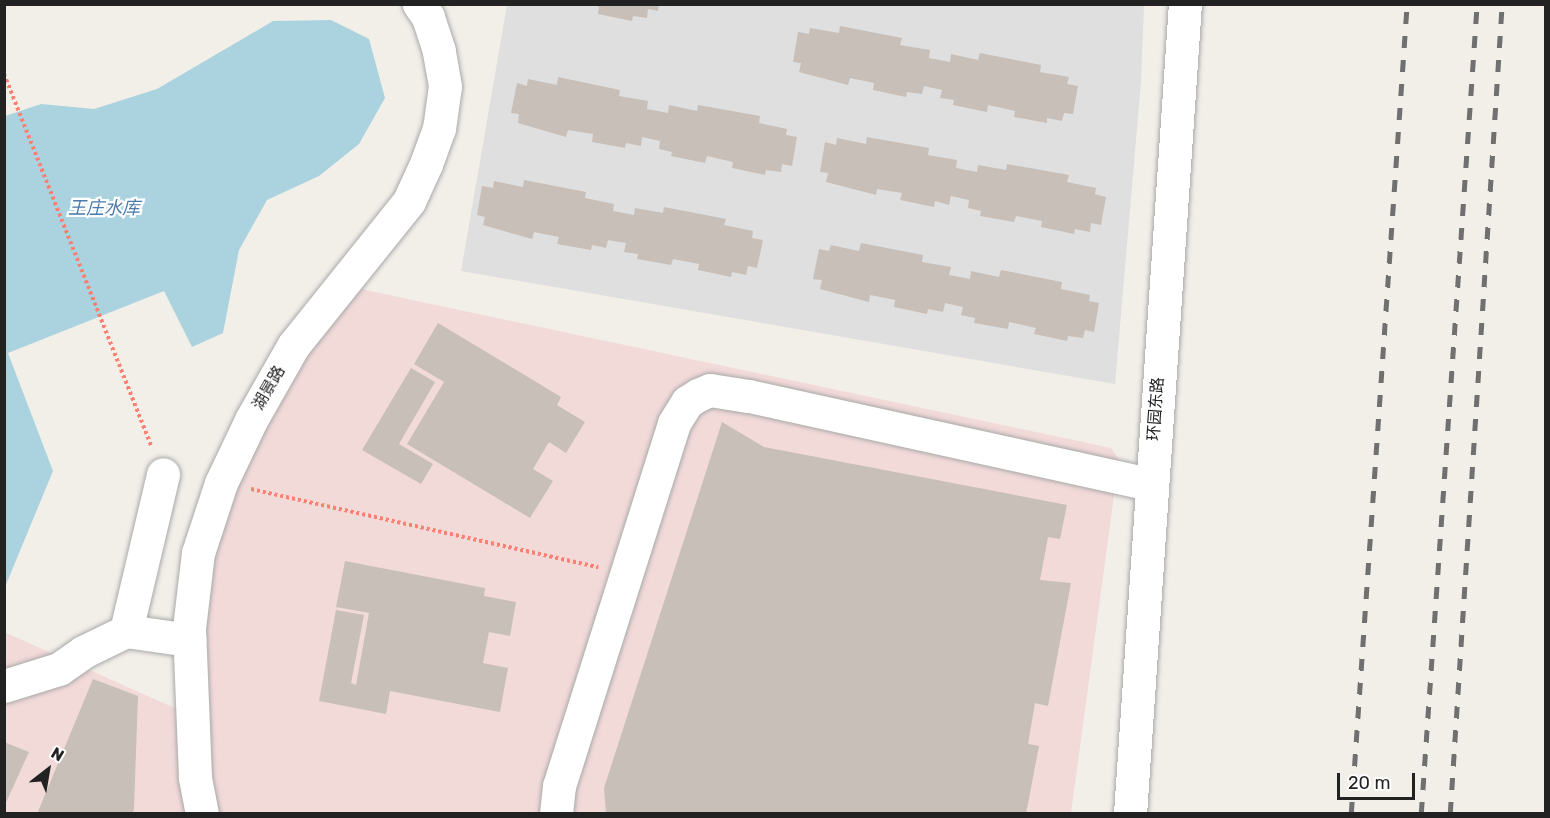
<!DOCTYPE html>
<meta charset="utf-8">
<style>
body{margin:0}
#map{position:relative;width:1550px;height:818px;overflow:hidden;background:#f2efe9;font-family:Rubik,"Noto Sans SC",sans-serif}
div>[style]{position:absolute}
.residential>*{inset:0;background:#e0dfdf}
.commercial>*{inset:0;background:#f2dad9}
.water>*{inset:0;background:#aad3df}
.building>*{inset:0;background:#c7bfb8}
.path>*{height:4px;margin-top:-2px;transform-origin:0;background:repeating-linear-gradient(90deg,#fa8072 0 3px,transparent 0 6px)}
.roads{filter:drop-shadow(0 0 2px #a9a9a9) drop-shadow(0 0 2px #a9a9a9)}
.minor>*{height:33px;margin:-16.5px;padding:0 16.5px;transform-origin:16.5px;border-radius:16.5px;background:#fff}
.rail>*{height:4.5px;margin-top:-2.25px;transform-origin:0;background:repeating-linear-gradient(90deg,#707070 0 12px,transparent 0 24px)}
span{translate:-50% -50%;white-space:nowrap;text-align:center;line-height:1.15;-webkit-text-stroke:4.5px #fff;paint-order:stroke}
.street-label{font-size:16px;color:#222}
.water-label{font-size:18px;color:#4a7aab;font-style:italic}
.frame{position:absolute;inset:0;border:6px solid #222;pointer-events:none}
.north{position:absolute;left:18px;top:740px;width:60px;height:60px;-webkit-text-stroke:4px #fff;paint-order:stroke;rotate:31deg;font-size:16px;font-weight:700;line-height:24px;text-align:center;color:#222}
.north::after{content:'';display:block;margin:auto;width:21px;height:27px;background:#222;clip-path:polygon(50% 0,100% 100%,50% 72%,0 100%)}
.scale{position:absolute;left:1337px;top:773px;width:78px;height:27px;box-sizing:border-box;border:3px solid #222;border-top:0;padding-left:8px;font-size:18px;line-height:21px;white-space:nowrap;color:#222;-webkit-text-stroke:4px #fff;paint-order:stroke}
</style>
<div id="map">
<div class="residential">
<i style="clip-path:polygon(507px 5px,1144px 5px,1141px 82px,1115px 384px,461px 271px)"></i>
</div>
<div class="commercial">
<i style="clip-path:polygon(356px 288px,1111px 448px,1119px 459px,1071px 813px,213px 814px,198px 733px,207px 565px,267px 404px)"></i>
<i style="clip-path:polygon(4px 632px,186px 713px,190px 813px,5px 813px)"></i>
</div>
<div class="water">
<i style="clip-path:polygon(331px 20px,369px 39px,385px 98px,359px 144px,319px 176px,267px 200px,239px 250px,223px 333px,192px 347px,164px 291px,8px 353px,53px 471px,5px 587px,5px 116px,41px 104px,94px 109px,157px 89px,273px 21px)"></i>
</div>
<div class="building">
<i style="clip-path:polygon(592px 4px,659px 4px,658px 11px,648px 9px,647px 18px,633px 16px,632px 21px,598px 14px,599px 7px)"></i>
<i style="clip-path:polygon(840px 26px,902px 38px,900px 45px,930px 50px,929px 58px,950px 62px,951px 54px,978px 60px,980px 53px,1041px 65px,1040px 72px,1069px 77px,1067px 84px,1078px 86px,1073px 114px,1064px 113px,1062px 121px,1047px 118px,1047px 123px,1014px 117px,1015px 111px,988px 105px,987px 112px,953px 105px,954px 100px,940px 98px,942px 90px,924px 86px,922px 94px,907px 92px,906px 97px,873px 90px,874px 83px,850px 78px,848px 85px,799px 72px,801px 63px,793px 62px,798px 32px,809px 34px,810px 28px,839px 33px)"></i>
<i style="clip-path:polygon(558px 77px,620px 90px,619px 96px,648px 101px,647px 109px,668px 113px,669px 105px,697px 111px,698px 105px,760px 116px,759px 123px,787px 129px,786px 135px,797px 137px,792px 166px,782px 164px,781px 172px,766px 170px,765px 175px,732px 168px,733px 162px,707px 156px,705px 163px,671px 156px,672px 152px,659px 149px,660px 141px,642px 137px,641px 146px,626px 143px,625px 148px,592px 142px,593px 134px,568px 130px,566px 137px,518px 123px,519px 114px,511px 113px,517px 83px,527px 86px,528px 79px,557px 85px)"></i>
<i style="clip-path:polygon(867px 137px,929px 148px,928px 155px,957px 160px,956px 168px,977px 172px,978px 165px,1006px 170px,1007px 164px,1069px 175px,1067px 182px,1096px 188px,1095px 194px,1106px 197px,1101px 225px,1091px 223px,1090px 232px,1075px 229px,1074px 234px,1041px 227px,1042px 221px,1016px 216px,1014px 222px,980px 216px,981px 211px,968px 208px,969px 200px,951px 196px,949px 205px,935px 201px,934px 207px,900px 200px,902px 193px,877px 189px,876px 195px,826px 182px,828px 173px,820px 172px,825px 142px,836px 145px,837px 138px,866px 144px)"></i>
<i style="clip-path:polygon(524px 180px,586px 192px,585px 198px,614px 204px,613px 211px,634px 215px,635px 208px,663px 213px,664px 207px,726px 219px,724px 225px,753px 231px,752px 238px,763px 240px,757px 268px,748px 266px,746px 275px,732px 272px,731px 277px,698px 270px,699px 264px,673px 259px,671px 265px,637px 259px,638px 254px,624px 252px,626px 243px,608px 240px,606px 248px,592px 245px,591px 250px,557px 244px,559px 237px,534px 232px,532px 239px,483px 225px,485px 217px,477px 215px,482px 186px,493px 188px,494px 181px,523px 187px)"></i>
<i style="clip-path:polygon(861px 243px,923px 255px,922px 262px,951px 267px,949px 275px,970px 279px,971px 271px,999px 277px,1001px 270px,1062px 282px,1061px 289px,1090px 295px,1089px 301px,1099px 303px,1094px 332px,1085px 330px,1083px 338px,1068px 336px,1067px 341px,1034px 334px,1036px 328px,1009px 322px,1008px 329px,974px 323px,975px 318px,961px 315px,963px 307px,945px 303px,943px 312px,928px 309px,927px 314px,894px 307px,895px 300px,870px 295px,869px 302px,820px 289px,822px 280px,813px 279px,819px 249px,829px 251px,831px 245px,859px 251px)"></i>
<i style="clip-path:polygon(438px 323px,561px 397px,557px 405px,585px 422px,566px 453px,549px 442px,533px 469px,553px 481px,530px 518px,407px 444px,444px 382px,414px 364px)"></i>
<i style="clip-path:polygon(411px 368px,435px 382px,399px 444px,433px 464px,421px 484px,362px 450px)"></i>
<i style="clip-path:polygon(722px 422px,764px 447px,1067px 505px,1060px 539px,1048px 537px,1040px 580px,1071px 583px,1048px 706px,1035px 703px,1028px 744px,1039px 746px,1026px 814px,606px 814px,604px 788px)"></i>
<i style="clip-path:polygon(345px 561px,485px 588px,484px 596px,516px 602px,510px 636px,489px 632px,483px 663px,508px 668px,500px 712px,390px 691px,386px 714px,319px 701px,336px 610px,364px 615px,351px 683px,356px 685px,369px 613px,336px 607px)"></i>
<i style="clip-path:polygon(93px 679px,138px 696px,134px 809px,132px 814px,37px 814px)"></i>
<i style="clip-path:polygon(4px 742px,29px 752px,4px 807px)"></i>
</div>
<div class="path">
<i style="left:4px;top:74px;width:401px;rotate:68.4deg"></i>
<i style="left:251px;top:489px;width:356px;rotate:12.7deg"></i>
</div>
<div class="roads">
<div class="minor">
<i style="left:126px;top:631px;width:64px;rotate:8.1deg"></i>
<i style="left:4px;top:686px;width:58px;rotate:-17.2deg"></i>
<i style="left:59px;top:669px;width:29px;rotate:-35deg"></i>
<i style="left:83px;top:652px;width:48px;rotate:-26deg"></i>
<i style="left:126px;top:631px;width:161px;rotate:-76.7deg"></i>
<i style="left:202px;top:814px;width:38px;rotate:-101deg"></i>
<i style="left:195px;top:777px;width:149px;rotate:-92.3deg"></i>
<i style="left:189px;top:628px;width:76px;rotate:-83.2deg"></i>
<i style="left:198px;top:553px;width:74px;rotate:-71.8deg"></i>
<i style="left:221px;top:483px;width:70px;rotate:-64.5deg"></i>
<i style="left:251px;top:420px;width:85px;rotate:-60.4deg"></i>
<i style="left:293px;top:346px;width:186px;rotate:-51.3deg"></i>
<i style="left:409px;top:201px;width:41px;rotate:-65.3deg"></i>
<i style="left:426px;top:164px;width:37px;rotate:-70deg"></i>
<i style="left:439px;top:129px;width:43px;rotate:-82.1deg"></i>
<i style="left:445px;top:86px;width:36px;rotate:-100deg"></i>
<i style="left:439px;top:51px;width:36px;rotate:-108deg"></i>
<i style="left:428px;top:17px;width:16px;rotate:-125deg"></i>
<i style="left:556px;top:814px;width:28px;rotate:-84deg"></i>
<i style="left:559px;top:786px;width:381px;rotate:-72.4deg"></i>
<i style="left:674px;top:423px;width:25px;rotate:-58deg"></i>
<i style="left:687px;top:402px;width:13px;rotate:-32deg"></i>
<i style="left:698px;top:395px;width:13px;rotate:-23deg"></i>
<i style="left:710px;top:390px;width:39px;rotate:9deg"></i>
<i style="left:749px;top:396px;width:411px;rotate:12.4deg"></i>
<i style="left:1130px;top:814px;width:812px;rotate:-86.12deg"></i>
</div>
</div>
<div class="rail">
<i style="left:1351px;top:814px;width:812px;rotate:-86.05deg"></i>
<i style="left:1421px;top:814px;width:812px;rotate:-86.05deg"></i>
<i style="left:1450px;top:814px;width:812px;rotate:-86.33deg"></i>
</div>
<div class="street-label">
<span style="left:269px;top:388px;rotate:-60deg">湖景路</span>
<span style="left:1156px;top:409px;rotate:-86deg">环园东路</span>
</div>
<div class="water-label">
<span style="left:104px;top:208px">王庄水库</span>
</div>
<div class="frame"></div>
<div class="north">N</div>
<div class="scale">20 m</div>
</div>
